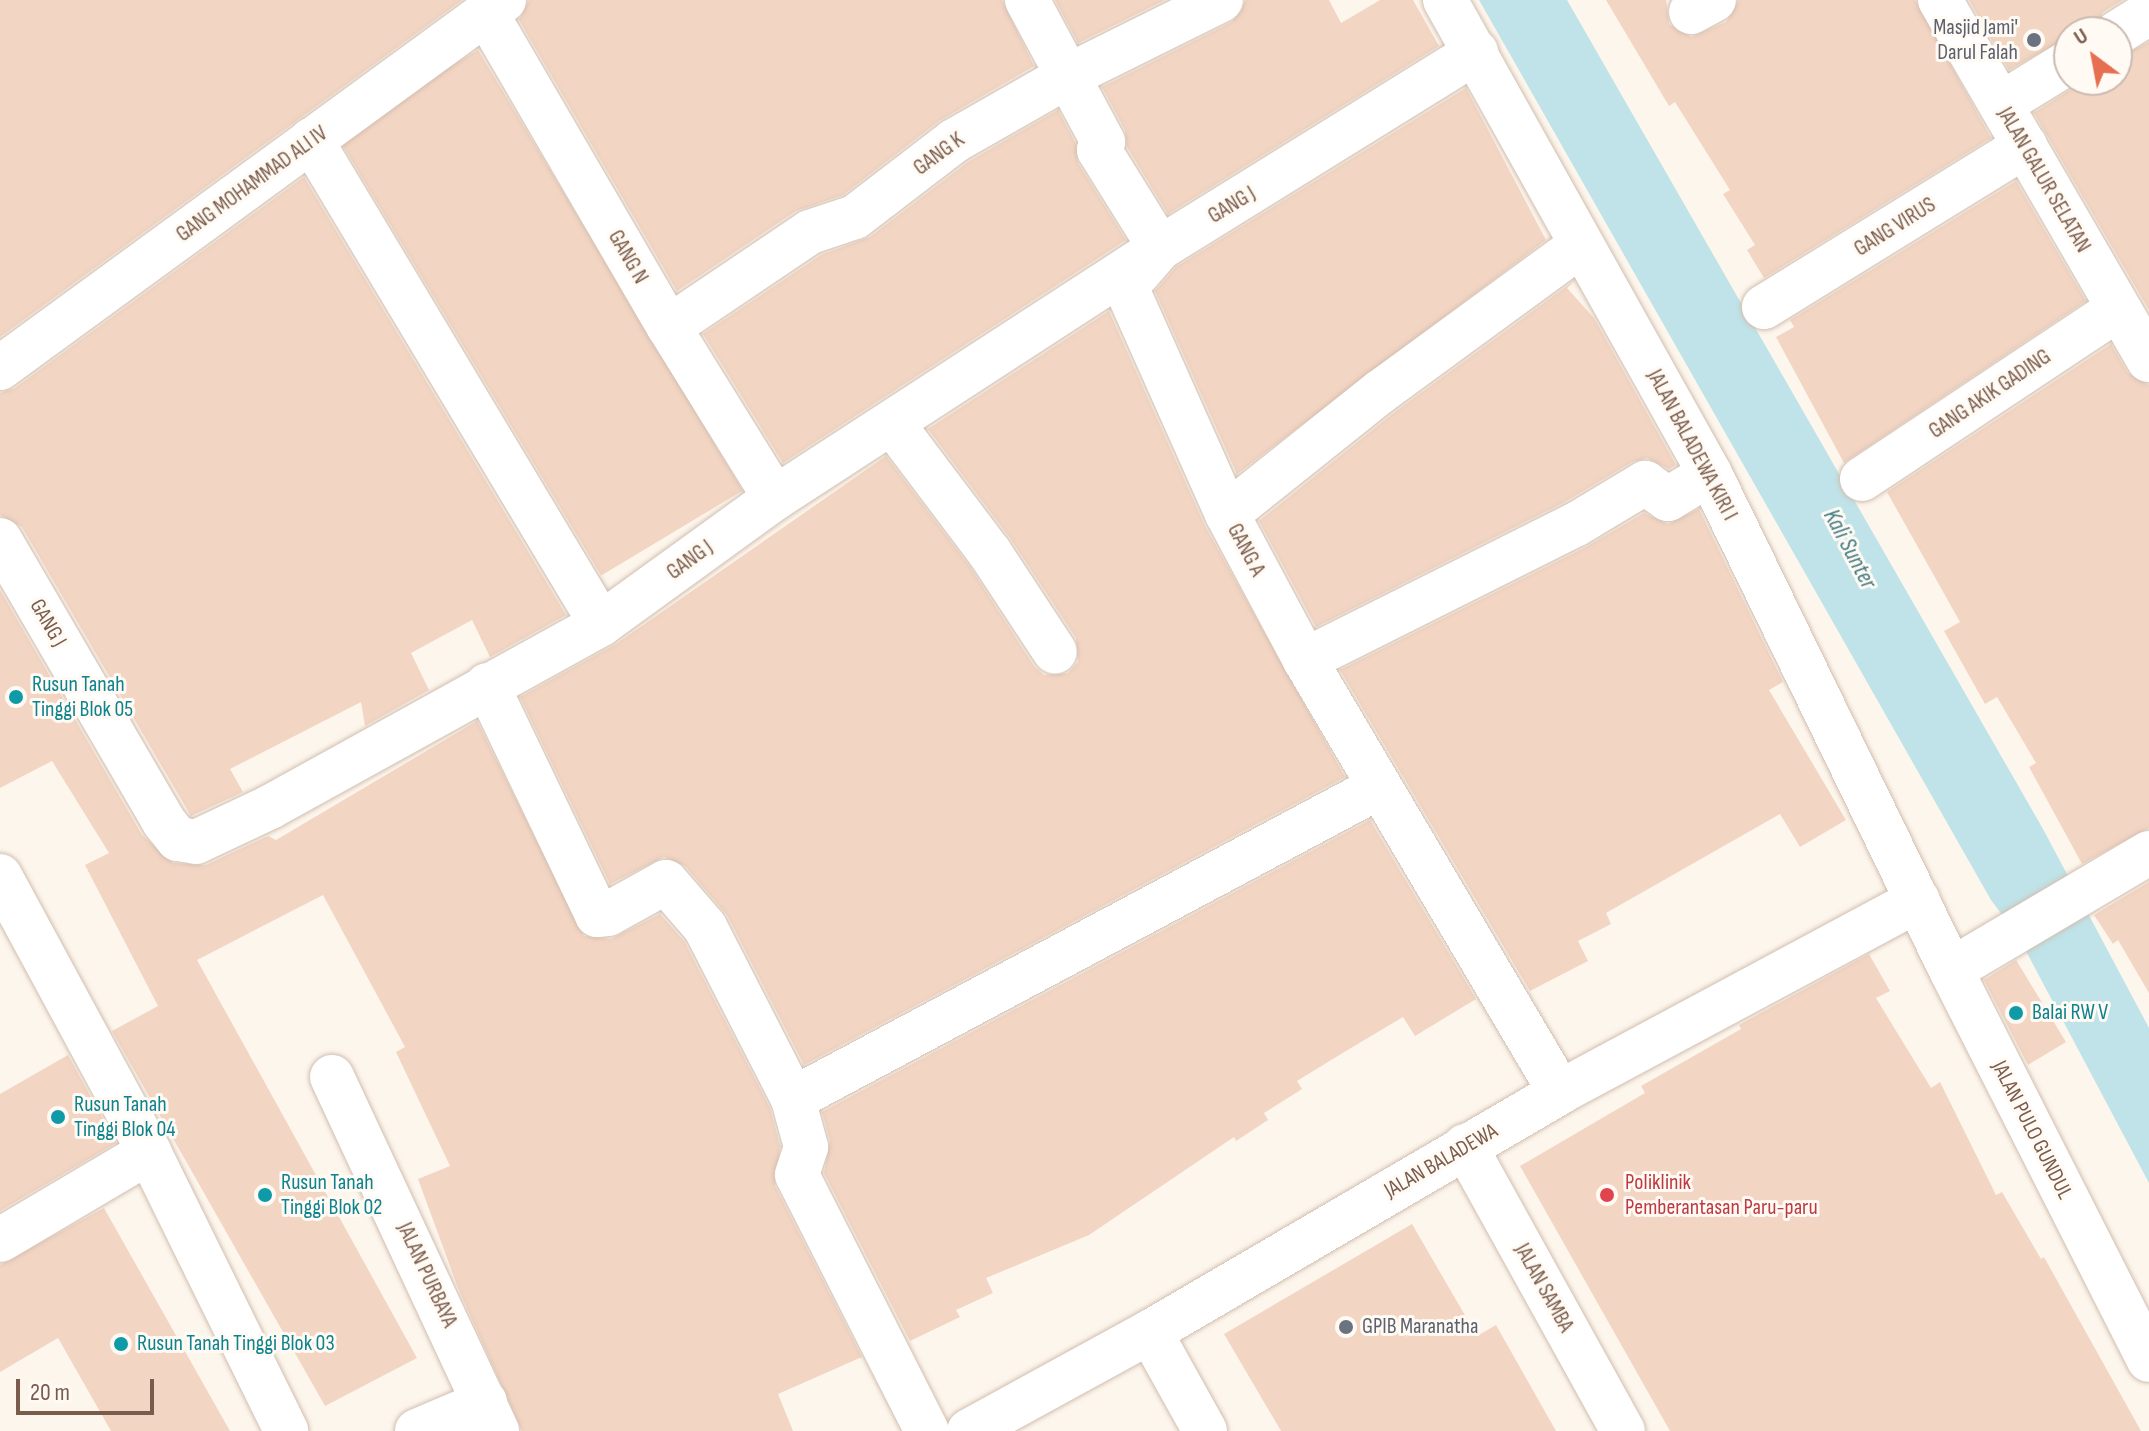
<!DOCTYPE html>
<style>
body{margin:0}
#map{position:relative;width:2149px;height:1431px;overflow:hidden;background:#fdf6ec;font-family:"Sofia Sans Condensed",sans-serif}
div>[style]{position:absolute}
.water>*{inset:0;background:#bfe3e8}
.building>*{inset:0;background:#f3d5c3;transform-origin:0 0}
.roads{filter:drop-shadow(0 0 2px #d1beb0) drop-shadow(0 0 2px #d1beb0)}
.minor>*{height:44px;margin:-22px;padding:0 22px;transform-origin:22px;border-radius:22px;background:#fff}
.dots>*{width:22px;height:22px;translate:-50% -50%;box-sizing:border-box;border:4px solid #fffaf3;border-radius:50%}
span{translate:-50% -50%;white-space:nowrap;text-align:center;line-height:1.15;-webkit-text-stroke:6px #fffaf3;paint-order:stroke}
.worship-label{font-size:22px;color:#5b616d}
.right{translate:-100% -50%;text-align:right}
.left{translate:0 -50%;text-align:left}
.street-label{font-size:22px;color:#7a5c4d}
.culture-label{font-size:22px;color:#0d838f}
.health-label{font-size:22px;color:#be3a42}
.water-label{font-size:24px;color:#437c86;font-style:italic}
.north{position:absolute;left:2053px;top:16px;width:80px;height:80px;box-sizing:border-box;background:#fffaf3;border:2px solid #cabbb1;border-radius:50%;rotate:328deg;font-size:22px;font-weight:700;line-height:32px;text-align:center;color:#7a5c4d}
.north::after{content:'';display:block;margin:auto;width:28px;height:36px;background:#e76f51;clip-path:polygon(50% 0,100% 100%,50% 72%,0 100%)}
.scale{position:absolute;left:16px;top:1379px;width:138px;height:36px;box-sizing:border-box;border:4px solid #7a5c4d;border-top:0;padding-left:10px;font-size:24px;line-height:28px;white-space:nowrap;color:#7a5c4d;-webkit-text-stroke:6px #fffaf3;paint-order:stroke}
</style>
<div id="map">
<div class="water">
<i style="clip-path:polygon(1479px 0,1567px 0,2043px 829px,2149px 1028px,2149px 1183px,2018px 936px,1991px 900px)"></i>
</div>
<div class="building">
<i style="clip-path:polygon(0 0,462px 0,0 337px)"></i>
<i style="clip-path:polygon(529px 0,1002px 0,1034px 66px,939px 121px,843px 195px,796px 211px,677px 291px,519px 20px)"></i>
<i style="clip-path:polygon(1055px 0,1165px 0,1078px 43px)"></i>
<i style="clip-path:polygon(1246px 0,1329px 0,1341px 23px,1380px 0,1413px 0,1439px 46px,1168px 214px,1127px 147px,1125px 130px,1102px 87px,1232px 22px)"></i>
<i style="clip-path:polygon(1606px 0,1666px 0,1669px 24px,1691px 37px,1726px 22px,1739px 0,1915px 0,1991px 138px,1764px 278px,1747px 250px,1755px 245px,1723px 194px,1730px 190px,1675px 102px,1669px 106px)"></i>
<i style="clip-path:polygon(1969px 0,2123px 0,2103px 12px,2092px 32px,2069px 32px,2069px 37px,2009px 70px)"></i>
<i style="clip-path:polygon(2149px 42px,2149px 310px,2034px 113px,2085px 80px,2117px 80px,2117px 58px)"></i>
<i style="left:478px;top:50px;width:514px;height:165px;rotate:59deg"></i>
<i style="clip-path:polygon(1466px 88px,1546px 240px,1237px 474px,1155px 291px,1176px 267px)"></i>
<i style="clip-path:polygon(1058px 110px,1076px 144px,1078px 163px,1126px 240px,783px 463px,703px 334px,821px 255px,870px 237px,968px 162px)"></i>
<i style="clip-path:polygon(304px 177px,566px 615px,490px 657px,472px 620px,411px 653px,429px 690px,365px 726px,361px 702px,230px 769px,243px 792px,191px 816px,22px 527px,0 515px,0 393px,15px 388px)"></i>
<i style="clip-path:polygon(2016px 181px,2086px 301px,1844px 463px,1776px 337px,1794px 327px,1790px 320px)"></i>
<i style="clip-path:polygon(1574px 281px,1567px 288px,1594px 318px,1676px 465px,1669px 469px,1647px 458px,1632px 462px,1563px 503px,1316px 627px,1259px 521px,1395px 412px)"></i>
<i style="clip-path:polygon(1109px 311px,1205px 526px,1345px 777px,804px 1065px,727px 915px,685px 866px,664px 857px,610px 884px,520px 697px,616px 644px,886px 456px,970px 567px,1034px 666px,1044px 675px,1068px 673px,1078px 662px,1076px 638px,1010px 538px,928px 429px)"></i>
<i style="clip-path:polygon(2111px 344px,2128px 373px,2149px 385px,2149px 828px,2082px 864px,2029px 767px,2036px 763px,1997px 697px,1985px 704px,1944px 631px,1960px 622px,1887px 492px)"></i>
<i style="clip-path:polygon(1699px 509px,1783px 682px,1769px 690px,1846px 820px,1800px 847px,1780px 814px,1606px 913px,1611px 924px,1578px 941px,1588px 961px,1530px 991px,1340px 670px,1586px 547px,1644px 513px,1668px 524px)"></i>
<i style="clip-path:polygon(0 590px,142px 835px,173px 863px,206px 865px,268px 836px,276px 840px,477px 721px,584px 936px,611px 939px,660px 914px,684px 941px,770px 1108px,780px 1146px,775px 1186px,862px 1357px,778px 1394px,793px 1431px,522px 1431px,458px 1288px,418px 1179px,450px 1166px,396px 1052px,405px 1047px,323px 895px,197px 960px,417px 1358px,325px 1406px,112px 1031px,158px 1006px,85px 865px,109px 853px,52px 761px,0 788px)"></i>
<i style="clip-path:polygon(1370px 820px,1476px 999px,1415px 1036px,1403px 1017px,1341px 1054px,1297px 1081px,1302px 1089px,1264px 1113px,1268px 1120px,1236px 1141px,1234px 1137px,1089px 1235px,986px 1278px,993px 1293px,956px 1310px,960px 1317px,910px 1341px,824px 1173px,830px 1141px,822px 1112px)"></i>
<i style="clip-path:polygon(2149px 882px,2149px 993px,2118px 940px,2113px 944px,2094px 915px)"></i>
<i style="clip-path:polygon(1869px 954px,1890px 991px,1876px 998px,1931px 1088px,1940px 1082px,1996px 1195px,2002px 1192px,2041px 1259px,2044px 1257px,2141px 1431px,1670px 1431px,1520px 1166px,1645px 1093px,1641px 1086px,1741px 1029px,1739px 1025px)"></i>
<i style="clip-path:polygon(2016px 960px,2066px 1042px,2028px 1065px,1984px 980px)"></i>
<i style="clip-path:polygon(68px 1055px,116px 1143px,0 1211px,0 1094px)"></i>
<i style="clip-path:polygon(104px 1208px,230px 1431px,111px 1431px,58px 1338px,0 1372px,0 1265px)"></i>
<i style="clip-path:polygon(1412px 1224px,1477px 1336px,1496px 1325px,1556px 1431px,1281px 1431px,1224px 1334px)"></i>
</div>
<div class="roads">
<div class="minor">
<i style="left:1027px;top:0;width:161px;rotate:61.8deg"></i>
<i style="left:1103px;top:142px;width:9px;rotate:117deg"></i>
<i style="left:1099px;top:150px;width:115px;rotate:58.1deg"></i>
<i style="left:1160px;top:248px;width:52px;rotate:131.1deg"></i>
<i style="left:1126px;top:287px;width:248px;rotate:66deg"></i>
<i style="left:1227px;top:514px;width:166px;rotate:61.9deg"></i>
<i style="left:1305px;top:660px;width:502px;rotate:59.45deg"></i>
<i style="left:1445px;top:0;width:543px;rotate:60.79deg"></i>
<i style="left:1710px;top:474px;width:551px;rotate:64.09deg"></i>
<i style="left:1951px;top:970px;width:437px;rotate:63.1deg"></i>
<i style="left:1940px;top:0;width:416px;rotate:59.9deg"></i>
<i style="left:1691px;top:12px;width:26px;rotate:-28deg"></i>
<i style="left:486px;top:13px;width:363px;rotate:59.8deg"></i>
<i style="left:669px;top:327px;width:201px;rotate:58.2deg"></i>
<i style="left:2117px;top:33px;width:38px;rotate:-32deg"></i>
<i style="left:2001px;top:104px;width:80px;rotate:-31.7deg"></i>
<i style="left:311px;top:140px;width:564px;rotate:59.07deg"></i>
<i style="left:1764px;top:307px;width:307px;rotate:-31.7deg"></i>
<i style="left:669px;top:327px;width:170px;rotate:-34deg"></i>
<i style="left:810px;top:232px;width:47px;rotate:-18.4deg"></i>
<i style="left:855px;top:217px;width:125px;rotate:-37.5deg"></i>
<i style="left:954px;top:141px;width:129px;rotate:-29.7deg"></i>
<i style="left:1066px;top:77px;width:173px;rotate:-26.4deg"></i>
<i style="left:0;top:368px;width:624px;rotate:-36.14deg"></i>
<i style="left:892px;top:423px;width:163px;rotate:53deg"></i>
<i style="left:990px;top:553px;width:118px;rotate:56.7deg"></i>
<i style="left:1862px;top:479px;width:307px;rotate:-33.6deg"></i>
<i style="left:1227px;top:514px;width:196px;rotate:-38.6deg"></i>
<i style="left:1380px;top:392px;width:249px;rotate:-36.2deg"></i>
<i style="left:0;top:540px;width:326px;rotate:59.8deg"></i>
<i style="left:164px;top:822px;width:22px;rotate:51deg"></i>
<i style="left:178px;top:839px;width:18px;rotate:9deg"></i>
<i style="left:196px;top:842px;width:82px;rotate:-25.3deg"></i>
<i style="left:270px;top:807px;width:378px;rotate:-28.9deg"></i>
<i style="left:601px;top:624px;width:215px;rotate:-35.9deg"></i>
<i style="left:775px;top:498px;width:459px;rotate:-33deg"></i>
<i style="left:1160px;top:248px;width:372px;rotate:-31.8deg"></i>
<i style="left:1305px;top:660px;width:302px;rotate:-26.6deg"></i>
<i style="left:1575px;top:525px;width:82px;rotate:-31deg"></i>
<i style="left:1645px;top:483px;width:28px;rotate:35deg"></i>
<i style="left:1668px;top:499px;width:49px;rotate:-30.8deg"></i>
<i style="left:487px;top:685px;width:255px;rotate:64.4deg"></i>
<i style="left:597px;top:915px;width:11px;rotate:-5deg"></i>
<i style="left:608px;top:914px;width:66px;rotate:-28.9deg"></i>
<i style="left:666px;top:882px;width:60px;rotate:49.1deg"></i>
<i style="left:705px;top:927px;width:193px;rotate:62.9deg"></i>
<i style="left:793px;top:1099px;width:50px;rotate:74.8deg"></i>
<i style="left:806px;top:1147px;width:29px;rotate:108deg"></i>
<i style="left:797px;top:1175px;width:287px;rotate:63.1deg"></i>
<i style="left:0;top:876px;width:314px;rotate:61.6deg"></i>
<i style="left:149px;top:1152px;width:311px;rotate:63.8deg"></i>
<i style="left:1951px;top:970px;width:230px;rotate:-30.6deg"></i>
<i style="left:332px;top:1077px;width:391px;rotate:65deg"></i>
<i style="left:793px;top:1099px;width:664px;rotate:-28.03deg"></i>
<i style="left:1465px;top:1146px;width:326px;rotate:61deg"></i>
<i style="left:0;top:1240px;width:173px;rotate:-30.6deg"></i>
<i style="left:1150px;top:1332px;width:113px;rotate:60.9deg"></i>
<i style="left:417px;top:1431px;width:74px;rotate:-23.1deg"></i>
<i style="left:969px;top:1431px;width:206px;rotate:-28.7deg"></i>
<i style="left:1150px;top:1332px;width:475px;rotate:-30.3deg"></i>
<i style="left:1560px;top:1092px;width:406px;rotate:-28.2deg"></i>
</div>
</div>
<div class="dots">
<i style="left:2034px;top:40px;background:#6b7280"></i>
<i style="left:16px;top:697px;background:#0f9aa8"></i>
<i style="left:2016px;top:1013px;background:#0f9aa8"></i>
<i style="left:58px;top:1117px;background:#0f9aa8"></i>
<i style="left:265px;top:1195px;background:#0f9aa8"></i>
<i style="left:1607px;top:1195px;background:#e0444e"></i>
<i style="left:1346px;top:1327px;background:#6b7280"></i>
<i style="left:121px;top:1344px;background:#0f9aa8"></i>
</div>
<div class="worship-label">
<span class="right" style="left:2018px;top:40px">Masjid Jami'<br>Darul Falah</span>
<span class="left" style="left:1362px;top:1327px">GPIB Maranatha</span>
</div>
<div class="street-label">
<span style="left:939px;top:154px;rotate:-36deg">GANG K</span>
<span style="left:2044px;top:180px;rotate:60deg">JALAN GALUR SELATAN</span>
<span style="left:252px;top:184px;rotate:-36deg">GANG MOHAMMAD ALI IV</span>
<span style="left:1232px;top:205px;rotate:-31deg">GANG J</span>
<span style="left:1895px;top:227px;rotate:-32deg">GANG VIRUS</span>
<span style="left:628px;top:257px;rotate:60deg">GANG N</span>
<span style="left:1990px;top:394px;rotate:-34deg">GANG AKIK GADING</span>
<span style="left:1692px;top:445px;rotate:62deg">JALAN BALADEWA KIRI I</span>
<span style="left:1246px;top:550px;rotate:62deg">GANG A</span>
<span style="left:690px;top:560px;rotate:-36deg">GANG J</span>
<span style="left:48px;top:623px;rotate:60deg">GANG J</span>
<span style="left:2032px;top:1130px;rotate:63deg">JALAN PULO GUNDUL</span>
<span style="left:1441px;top:1161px;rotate:-30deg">JALAN BALADEWA</span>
<span style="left:427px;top:1275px;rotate:65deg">JALAN PURBAYA</span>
<span style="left:1544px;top:1288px;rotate:61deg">JALAN SAMBA</span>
</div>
<div class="culture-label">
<span class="left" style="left:32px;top:697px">Rusun Tanah<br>Tinggi Blok 05</span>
<span class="left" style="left:2032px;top:1013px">Balai RW V</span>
<span class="left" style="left:74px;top:1117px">Rusun Tanah<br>Tinggi Blok 04</span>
<span class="left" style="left:281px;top:1195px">Rusun Tanah<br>Tinggi Blok 02</span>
<span class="left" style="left:137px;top:1344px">Rusun Tanah Tinggi Blok 03</span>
</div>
<div class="health-label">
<span class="left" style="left:1625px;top:1195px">Poliklinik<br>Pemberantasan Paru-paru</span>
</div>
<div class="water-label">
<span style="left:1850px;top:549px;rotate:62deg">Kali Sunter</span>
</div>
<div class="north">U</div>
<div class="scale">20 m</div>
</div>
